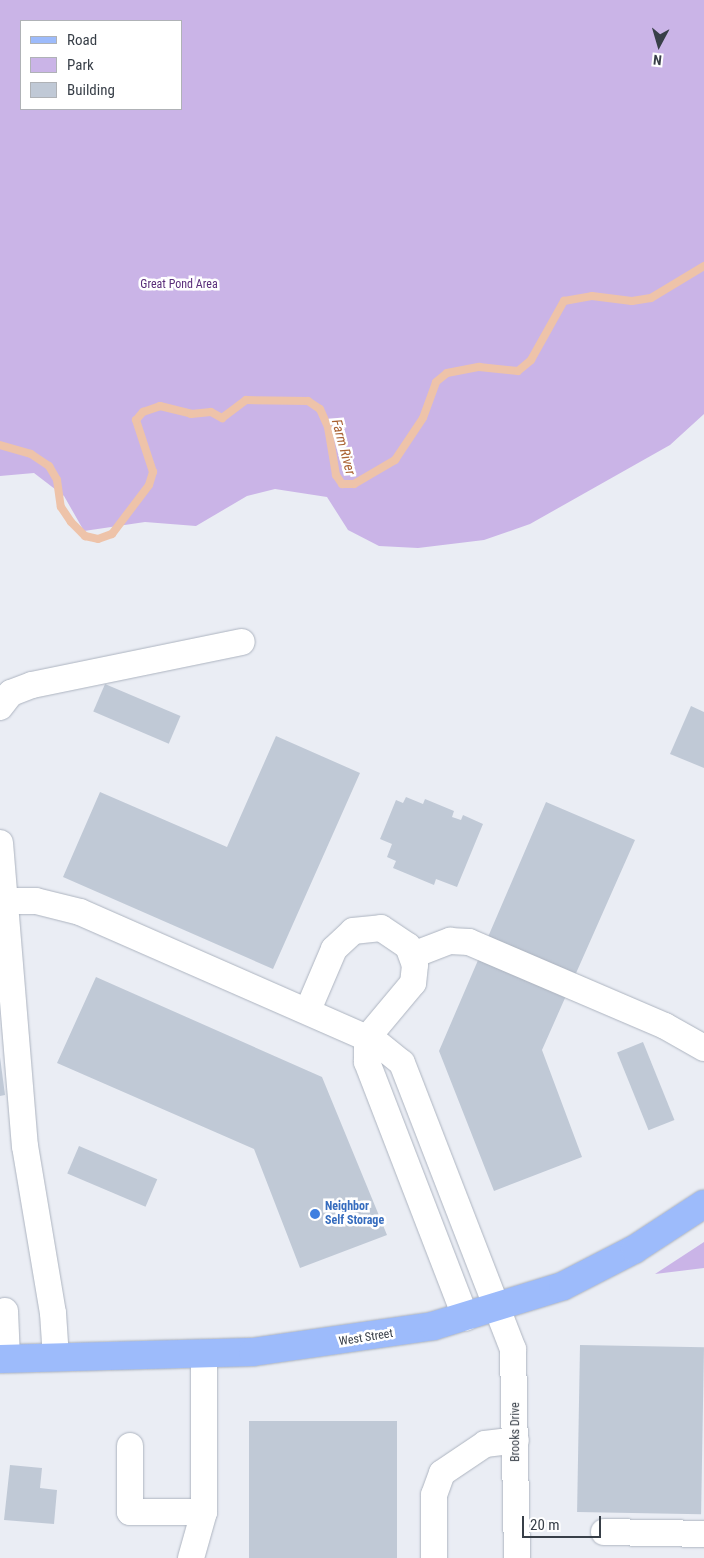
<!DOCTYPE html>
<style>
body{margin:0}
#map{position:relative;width:704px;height:1558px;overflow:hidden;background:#eaedf4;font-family:"Roboto Condensed",sans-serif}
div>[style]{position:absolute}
.green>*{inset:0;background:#cab4e7}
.stream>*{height:8px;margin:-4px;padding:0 4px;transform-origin:4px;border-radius:4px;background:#eec3a9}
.building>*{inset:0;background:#c0c9d6;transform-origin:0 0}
.roads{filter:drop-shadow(0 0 1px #adb4c0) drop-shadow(0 0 1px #adb4c0)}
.minor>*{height:26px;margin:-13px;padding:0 13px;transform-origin:13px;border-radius:13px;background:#fff}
.major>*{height:28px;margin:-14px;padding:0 14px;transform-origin:14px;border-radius:14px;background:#9dbbfb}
.dots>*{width:14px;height:14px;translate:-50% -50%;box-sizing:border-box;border:2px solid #fff;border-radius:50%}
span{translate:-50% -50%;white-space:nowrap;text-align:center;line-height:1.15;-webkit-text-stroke:5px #fff;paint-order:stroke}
.park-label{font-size:12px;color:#592d79}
.shop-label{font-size:12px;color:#366cbe;font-weight:700}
.left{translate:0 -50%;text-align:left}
.street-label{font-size:12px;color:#383f48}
.water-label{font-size:14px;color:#a96132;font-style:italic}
.legend{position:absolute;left:20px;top:20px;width:162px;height:90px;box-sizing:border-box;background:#fff;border:1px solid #afb2b6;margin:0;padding:6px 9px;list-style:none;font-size:15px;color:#383f48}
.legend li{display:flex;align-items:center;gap:10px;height:25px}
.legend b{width:25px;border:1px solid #afb2b6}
.north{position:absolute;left:634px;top:20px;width:50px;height:50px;-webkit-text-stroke:4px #fff;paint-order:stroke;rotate:186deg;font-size:14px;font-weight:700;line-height:20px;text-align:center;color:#383f48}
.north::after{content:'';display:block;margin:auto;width:18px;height:22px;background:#383f48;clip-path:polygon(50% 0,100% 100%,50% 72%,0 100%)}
.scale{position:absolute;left:522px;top:1516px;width:79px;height:22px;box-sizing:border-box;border:2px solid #383f48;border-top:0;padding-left:6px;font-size:15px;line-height:18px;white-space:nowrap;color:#383f48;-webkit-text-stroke:4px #fff;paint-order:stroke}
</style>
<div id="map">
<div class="green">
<i style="clip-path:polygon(evenodd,0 0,704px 0,704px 414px,670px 445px,530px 524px,484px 540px,418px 548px,379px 546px,348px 530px,327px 497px,275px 489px,247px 496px,196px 526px,145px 522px,84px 531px,64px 496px,34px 473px,0 476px,0 0,181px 21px,181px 109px,21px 109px,21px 21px,181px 21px)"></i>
<i style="clip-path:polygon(704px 1242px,704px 1268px,655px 1274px)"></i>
</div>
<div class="stream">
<i style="left:0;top:445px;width:32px;rotate:16deg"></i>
<i style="left:31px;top:454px;width:22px;rotate:34deg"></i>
<i style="left:49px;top:466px;width:16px;rotate:60deg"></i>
<i style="left:57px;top:480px;width:27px;rotate:82deg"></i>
<i style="left:61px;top:507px;width:18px;rotate:56deg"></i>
<i style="left:71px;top:522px;width:20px;rotate:45deg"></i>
<i style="left:85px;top:536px;width:13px;rotate:13deg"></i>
<i style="left:98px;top:539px;width:15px;rotate:-20deg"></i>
<i style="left:112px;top:534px;width:61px;rotate:-52.9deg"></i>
<i style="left:149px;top:485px;width:14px;rotate:-73deg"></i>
<i style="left:153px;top:472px;width:55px;rotate:-108.1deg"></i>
<i style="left:136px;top:420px;width:11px;rotate:-49deg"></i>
<i style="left:143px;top:412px;width:18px;rotate:-19deg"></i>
<i style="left:160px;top:406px;width:32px;rotate:14deg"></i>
<i style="left:191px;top:414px;width:20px;rotate:-6deg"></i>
<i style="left:211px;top:412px;width:13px;rotate:29deg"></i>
<i style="left:222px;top:418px;width:30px;rotate:-37deg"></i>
<i style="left:246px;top:400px;width:62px;rotate:0.9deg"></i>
<i style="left:308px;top:401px;width:14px;rotate:34deg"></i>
<i style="left:320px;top:409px;width:20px;rotate:66deg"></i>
<i style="left:328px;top:427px;width:49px;rotate:80.5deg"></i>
<i style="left:336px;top:475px;width:11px;rotate:56deg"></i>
<i style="left:342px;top:484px;width:12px"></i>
<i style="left:354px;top:484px;width:48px;rotate:-30.3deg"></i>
<i style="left:395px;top:460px;width:50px;rotate:-56.3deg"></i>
<i style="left:423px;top:418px;width:38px;rotate:-70deg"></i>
<i style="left:436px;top:382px;width:14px;rotate:-39deg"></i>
<i style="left:447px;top:373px;width:33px;rotate:-11deg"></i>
<i style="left:479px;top:367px;width:39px;rotate:6deg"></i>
<i style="left:518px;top:371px;width:17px;rotate:-40deg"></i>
<i style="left:531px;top:360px;width:68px;rotate:-60.8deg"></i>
<i style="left:564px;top:301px;width:28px;rotate:-10deg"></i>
<i style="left:592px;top:296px;width:40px;rotate:7.1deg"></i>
<i style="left:632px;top:301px;width:19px;rotate:-9deg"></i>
<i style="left:651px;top:298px;width:62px;rotate:-31.1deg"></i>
</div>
<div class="building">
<i style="left:105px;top:684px;width:82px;height:30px;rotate:23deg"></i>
<i style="clip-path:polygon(691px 706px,704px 712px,704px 768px,670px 754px)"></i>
<i style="clip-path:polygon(276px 736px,360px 773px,273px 969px,63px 877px,100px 792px,227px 847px)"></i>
<i style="clip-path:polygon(406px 797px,423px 804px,425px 799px,454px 811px,452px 817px,461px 820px,463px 815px,483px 824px,457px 887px,436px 879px,434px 885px,393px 868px,396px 861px,387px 857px,392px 844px,380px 839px,396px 800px,403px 803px)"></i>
<i style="clip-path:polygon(546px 802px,635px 840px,542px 1050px,582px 1157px,494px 1191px,439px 1051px)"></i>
<i style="clip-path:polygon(96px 977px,322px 1077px,387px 1235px,300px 1268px,254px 1149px,57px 1063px)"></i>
<i style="left:643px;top:1042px;width:84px;height:28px;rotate:68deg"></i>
<i style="clip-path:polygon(0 1057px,5px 1095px,0 1096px)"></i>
<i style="left:79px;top:1146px;width:85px;height:30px;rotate:23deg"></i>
<i style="left:580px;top:1345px;width:124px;height:167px;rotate:1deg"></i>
<i style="left:249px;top:1421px;width:148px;height:137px"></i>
<i style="clip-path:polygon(10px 1465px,42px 1468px,40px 1488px,57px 1490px,54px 1524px,4px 1520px)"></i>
</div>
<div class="roads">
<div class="minor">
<i style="left:0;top:707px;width:18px;rotate:-52deg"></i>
<i style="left:11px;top:693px;width:22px;rotate:-21deg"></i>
<i style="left:32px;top:685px;width:214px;rotate:-11.6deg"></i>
<i style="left:0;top:843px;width:304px;rotate:85.3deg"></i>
<i style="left:25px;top:1146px;width:169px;rotate:80.5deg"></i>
<i style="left:53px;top:1313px;width:45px;rotate:86.2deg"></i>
<i style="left:4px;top:901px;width:32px"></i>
<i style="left:36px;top:901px;width:45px;rotate:14deg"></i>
<i style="left:80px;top:912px;width:323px;rotate:23.7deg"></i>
<i style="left:376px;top:1042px;width:33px;rotate:39deg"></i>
<i style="left:402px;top:1063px;width:307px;rotate:68.8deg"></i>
<i style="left:513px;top:1349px;width:209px;rotate:88.9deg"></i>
<i style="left:413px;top:955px;width:40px;rotate:-21deg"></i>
<i style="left:450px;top:941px;width:19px;rotate:3deg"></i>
<i style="left:469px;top:942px;width:213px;rotate:23.2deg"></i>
<i style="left:665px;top:1026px;width:45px;rotate:29.4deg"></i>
<i style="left:308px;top:1010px;width:66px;rotate:-66.9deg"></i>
<i style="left:334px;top:949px;width:26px;rotate:-43deg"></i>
<i style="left:353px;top:931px;width:28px;rotate:-6deg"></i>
<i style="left:381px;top:928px;width:32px;rotate:34deg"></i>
<i style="left:408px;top:946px;width:20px;rotate:70deg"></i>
<i style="left:415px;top:965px;width:18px;rotate:96deg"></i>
<i style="left:413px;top:983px;width:72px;rotate:129.9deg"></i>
<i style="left:367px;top:1038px;width:24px;rotate:90deg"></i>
<i style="left:367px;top:1062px;width:274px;rotate:68.9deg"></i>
<i style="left:5px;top:1311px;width:48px;rotate:87.6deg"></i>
<i style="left:130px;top:1446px;width:66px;rotate:90deg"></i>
<i style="left:130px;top:1512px;width:74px"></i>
<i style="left:604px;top:1532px;width:100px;rotate:1.1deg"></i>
<i style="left:191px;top:1558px;width:48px;rotate:-74.2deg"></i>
<i style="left:204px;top:1512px;width:158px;rotate:-90deg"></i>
<i style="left:434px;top:1558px;width:63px;rotate:-90deg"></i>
<i style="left:434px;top:1495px;width:23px;rotate:-70deg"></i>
<i style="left:442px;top:1473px;width:52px;rotate:-34deg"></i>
<i style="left:485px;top:1444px;width:31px;rotate:-7deg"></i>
</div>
<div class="major">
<i style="left:0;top:1359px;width:253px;rotate:-1.6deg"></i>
<i style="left:253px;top:1352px;width:182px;rotate:-8.2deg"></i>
<i style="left:433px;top:1326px;width:136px;rotate:-17.1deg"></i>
<i style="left:563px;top:1286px;width:81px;rotate:-27.2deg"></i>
<i style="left:635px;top:1249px;width:82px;rotate:-33.1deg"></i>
</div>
</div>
<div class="dots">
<i style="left:315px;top:1214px;background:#3f7fe0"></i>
</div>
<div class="park-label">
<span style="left:179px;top:285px">Great Pond Area</span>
</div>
<div class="shop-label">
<span class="left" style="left:325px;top:1214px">Neighbor<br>Self Storage</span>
</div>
<div class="street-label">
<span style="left:366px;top:1338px;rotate:-9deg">West Street</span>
<span style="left:516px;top:1432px;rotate:-90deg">Brooks Drive</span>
</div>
<div class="water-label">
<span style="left:344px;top:447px;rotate:75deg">Farm River</span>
</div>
<ul class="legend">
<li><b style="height:6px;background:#9dbbfb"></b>Road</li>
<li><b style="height:14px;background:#cab4e7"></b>Park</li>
<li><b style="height:14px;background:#c0c9d6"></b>Building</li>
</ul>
<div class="north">N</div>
<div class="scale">20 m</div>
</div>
